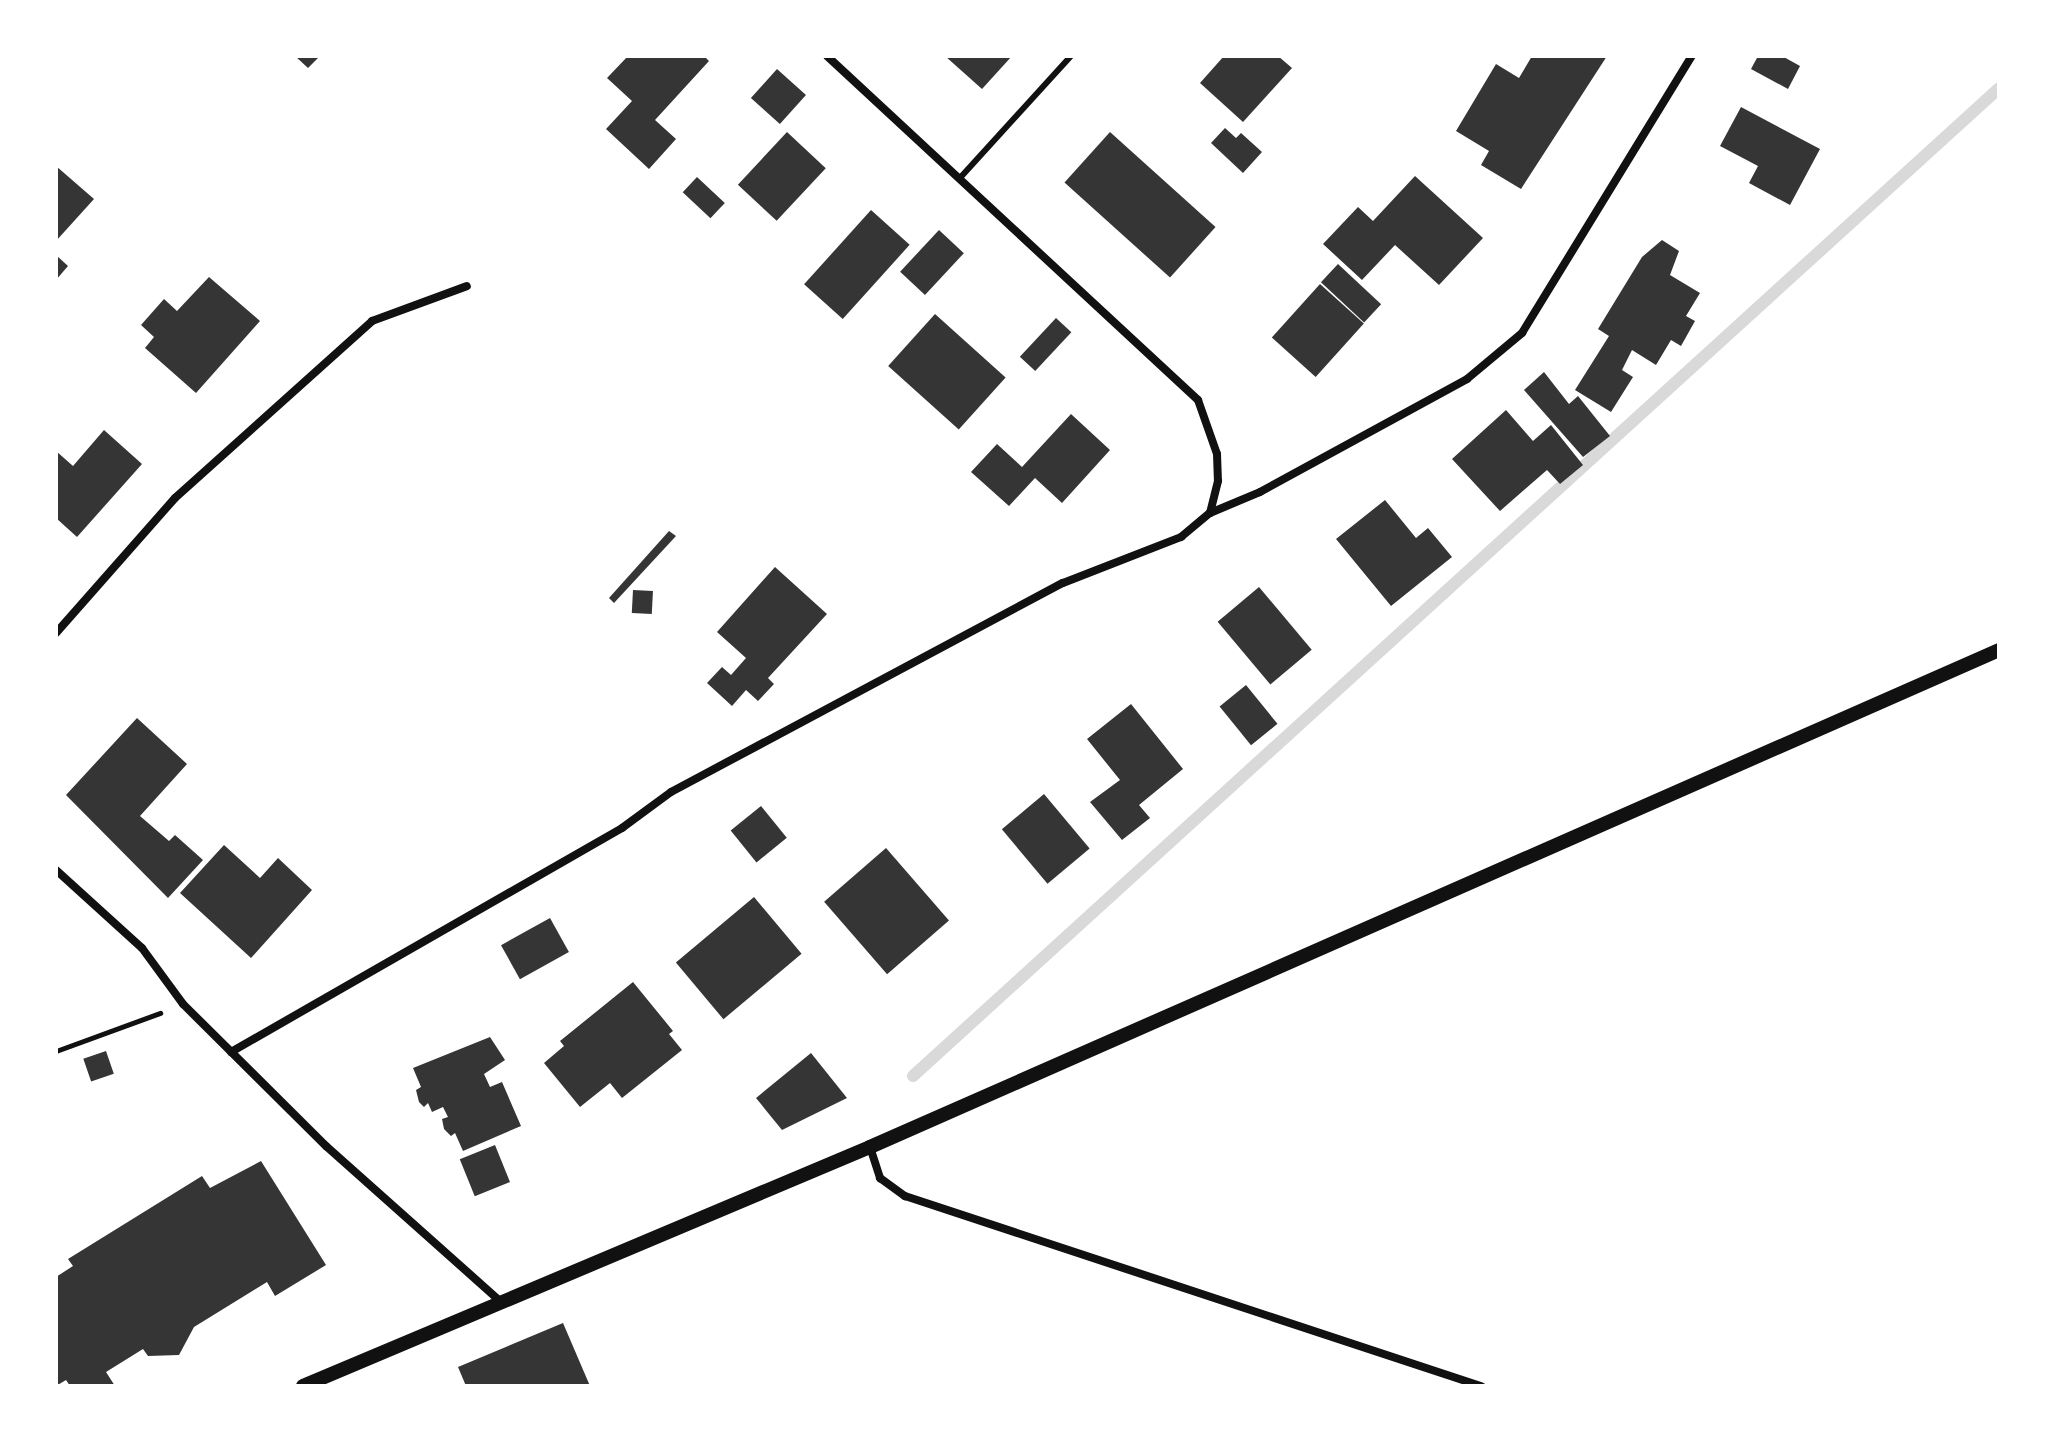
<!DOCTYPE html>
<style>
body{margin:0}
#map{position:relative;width:2055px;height:1442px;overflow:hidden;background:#fff;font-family:"Open Sans",sans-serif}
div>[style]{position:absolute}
.stream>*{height:12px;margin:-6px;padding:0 6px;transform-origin:6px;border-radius:6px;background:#d9d9d9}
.building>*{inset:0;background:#353535;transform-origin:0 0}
.path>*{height:5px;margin:-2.5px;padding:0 2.5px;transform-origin:2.5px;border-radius:2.5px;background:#111}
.service>*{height:6px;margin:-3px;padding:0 3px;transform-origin:3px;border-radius:3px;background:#111}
.minor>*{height:8px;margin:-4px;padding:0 4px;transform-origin:4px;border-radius:4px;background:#111}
.tertiary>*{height:14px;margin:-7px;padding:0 7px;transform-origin:7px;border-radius:7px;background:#111}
span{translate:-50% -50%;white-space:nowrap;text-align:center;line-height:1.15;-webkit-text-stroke:6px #fff;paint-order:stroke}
.frame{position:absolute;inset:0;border:58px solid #fff;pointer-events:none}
</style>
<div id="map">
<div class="stream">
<i style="left:913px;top:1076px;width:1468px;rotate:-42.29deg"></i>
</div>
<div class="building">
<i style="clip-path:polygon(295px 56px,320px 56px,308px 68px)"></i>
<i style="clip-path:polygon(628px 56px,704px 56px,709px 61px,655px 120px,676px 139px,649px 169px,606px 129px,632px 101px,607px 78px)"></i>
<i style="clip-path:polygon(945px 56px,1012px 56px,982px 89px)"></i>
<i style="clip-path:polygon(1224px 56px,1278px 56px,1292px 68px,1243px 122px,1200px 83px)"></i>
<i style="clip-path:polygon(1532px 56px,1607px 56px,1521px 189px,1481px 165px,1489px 151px,1456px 131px,1496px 64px,1519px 78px)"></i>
<i style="clip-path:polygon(1758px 56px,1782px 56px,1800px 66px,1788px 89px,1751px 69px)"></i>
<i style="left:777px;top:69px;width:39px;height:39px;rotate:42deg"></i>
<i style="clip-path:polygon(1741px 107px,1820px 149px,1790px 205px,1749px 183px,1758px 166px,1720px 146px)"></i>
<i style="clip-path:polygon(1225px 128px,1236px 138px,1241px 133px,1262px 152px,1243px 173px,1211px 143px)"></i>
<i style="left:787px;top:132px;width:53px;height:72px;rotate:43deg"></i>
<i style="left:1110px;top:132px;width:142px;height:68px;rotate:42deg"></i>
<i style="clip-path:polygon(56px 166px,94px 199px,56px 241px)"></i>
<i style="clip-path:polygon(1415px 176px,1483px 238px,1439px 285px,1395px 245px,1362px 280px,1323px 244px,1358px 207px,1373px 221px)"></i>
<i style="left:697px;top:177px;width:38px;height:21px;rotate:43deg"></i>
<i style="left:871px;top:210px;width:52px;height:100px;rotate:42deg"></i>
<i style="left:939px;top:230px;width:34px;height:57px;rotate:43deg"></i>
<i style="clip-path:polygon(1662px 240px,1679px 251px,1670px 275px,1700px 293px,1686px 316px,1695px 321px,1681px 346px,1671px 340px,1656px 365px,1632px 350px,1622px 370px,1633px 377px,1611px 412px,1575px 390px,1609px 336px,1598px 329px,1642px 257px)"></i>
<i style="clip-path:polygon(56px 255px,68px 266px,56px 280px)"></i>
<i style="left:1338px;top:264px;width:59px;height:25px;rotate:43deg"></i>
<i style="clip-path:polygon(209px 277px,260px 321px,196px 393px,145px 348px,154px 337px,141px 325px,164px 299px,177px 311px)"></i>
<i style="left:1320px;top:284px;width:59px;height:72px;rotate:42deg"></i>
<i style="left:935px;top:314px;width:95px;height:70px;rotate:42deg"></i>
<i style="left:1056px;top:318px;width:21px;height:53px;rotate:43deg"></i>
<i style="clip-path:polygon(1544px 372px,1569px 404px,1578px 396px,1610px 436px,1583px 457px,1524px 390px)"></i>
<i style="clip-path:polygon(1506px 410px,1533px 441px,1551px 425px,1583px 465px,1560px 484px,1547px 470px,1500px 511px,1452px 459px)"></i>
<i style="clip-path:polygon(1071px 414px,1110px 450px,1062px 503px,1035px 478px,1009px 506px,971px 472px,997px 444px,1022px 467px)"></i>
<i style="clip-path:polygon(104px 430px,142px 464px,77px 537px,56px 518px,56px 451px,73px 466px)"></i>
<i style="clip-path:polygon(1385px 500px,1416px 538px,1428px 528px,1452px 557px,1391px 606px,1336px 539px)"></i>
<i style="clip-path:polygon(669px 531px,676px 536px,614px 603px,609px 598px)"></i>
<i style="clip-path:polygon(775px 567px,827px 614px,768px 678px,774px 684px,758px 701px,746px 690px,732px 706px,707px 683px,722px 667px,731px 675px,746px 658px,717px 632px)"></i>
<i style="left:1259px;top:587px;width:82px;height:54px;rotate:50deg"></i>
<i style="left:633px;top:590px;width:20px;height:23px;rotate:3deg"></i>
<i style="left:1246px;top:685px;width:50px;height:34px;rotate:51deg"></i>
<i style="clip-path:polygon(1131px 704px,1183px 769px,1139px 805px,1150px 818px,1122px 840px,1090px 802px,1120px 780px,1087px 739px)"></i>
<i style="clip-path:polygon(137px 718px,187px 764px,140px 816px,169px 841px,175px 835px,203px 860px,168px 898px,66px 795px)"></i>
<i style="left:1044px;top:794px;width:71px;height:55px;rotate:50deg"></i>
<i style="left:761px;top:806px;width:41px;height:39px;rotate:51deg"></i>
<i style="clip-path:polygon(224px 845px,260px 878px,278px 858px,312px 890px,251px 958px,180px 893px)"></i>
<i style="left:886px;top:848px;width:96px;height:82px;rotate:49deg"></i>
<i style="left:754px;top:897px;width:74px;height:102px;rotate:50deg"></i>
<i style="left:550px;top:918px;width:39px;height:56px;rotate:61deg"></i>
<i style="clip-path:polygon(633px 982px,673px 1031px,669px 1034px,682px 1050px,622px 1098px,610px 1083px,580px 1107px,544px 1063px,564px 1046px,560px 1041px)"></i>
<i style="clip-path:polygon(490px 1037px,505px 1060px,484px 1074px,490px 1087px,502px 1082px,521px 1126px,463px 1151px,455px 1133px,451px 1136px,444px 1129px,442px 1119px,448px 1117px,443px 1107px,432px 1112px,428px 1103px,424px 1107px,419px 1102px,416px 1090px,421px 1087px,413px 1068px)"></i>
<i style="left:106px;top:1051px;width:24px;height:24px;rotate:71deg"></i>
<i style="clip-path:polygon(811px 1053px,847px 1098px,782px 1130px,756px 1098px)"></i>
<i style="left:495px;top:1145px;width:40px;height:38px;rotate:68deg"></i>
<i style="clip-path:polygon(261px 1161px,326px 1265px,275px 1296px,267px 1282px,194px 1327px,179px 1355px,148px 1356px,143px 1349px,106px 1372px,115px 1386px,70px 1386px,66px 1380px,56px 1386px,56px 1277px,73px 1266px,68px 1259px,202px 1176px,210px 1188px)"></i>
<i style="clip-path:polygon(563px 1323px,590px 1386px,466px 1386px,458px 1367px)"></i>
</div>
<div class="path">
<i style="left:56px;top:1051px;width:111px;rotate:-20.1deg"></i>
</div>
<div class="service">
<i style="left:959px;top:179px;width:166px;rotate:-47.7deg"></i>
</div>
<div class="minor">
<i style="left:827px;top:56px;width:506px;rotate:42.84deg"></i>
<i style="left:1198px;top:400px;width:57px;rotate:70.6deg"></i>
<i style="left:1217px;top:454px;width:27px;rotate:88deg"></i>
<i style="left:1218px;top:481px;width:33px;rotate:104deg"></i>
<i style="left:56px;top:633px;width:180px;rotate:-48.6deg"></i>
<i style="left:175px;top:498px;width:265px;rotate:-41.9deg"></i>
<i style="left:372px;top:321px;width:101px;rotate:-20.2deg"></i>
<i style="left:56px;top:870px;width:116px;rotate:42.2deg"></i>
<i style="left:142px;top:948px;width:69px;rotate:53.8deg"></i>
<i style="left:183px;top:1004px;width:202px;rotate:44.8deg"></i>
<i style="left:326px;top:1146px;width:234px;rotate:41.7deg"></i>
<i style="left:231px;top:1052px;width:451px;rotate:-29.8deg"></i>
<i style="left:622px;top:828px;width:61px;rotate:-36.3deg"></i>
<i style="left:671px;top:792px;width:444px;rotate:-28.1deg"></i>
<i style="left:1063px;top:583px;width:127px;rotate:-21.3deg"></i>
<i style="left:1181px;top:537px;width:38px;rotate:-40deg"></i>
<i style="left:1210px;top:513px;width:54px;rotate:-22.8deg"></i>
<i style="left:1260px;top:492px;width:236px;rotate:-28.6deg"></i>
<i style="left:1467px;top:379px;width:72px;rotate:-39.9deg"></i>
<i style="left:1522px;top:333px;width:325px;rotate:-58.5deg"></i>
<i style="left:870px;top:1147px;width:33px;rotate:72deg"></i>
<i style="left:880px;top:1178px;width:31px;rotate:36deg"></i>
<i style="left:905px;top:1196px;width:607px;rotate:18.26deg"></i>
</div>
<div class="tertiary">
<i style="left:303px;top:1386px;width:615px;rotate:-22.86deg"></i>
<i style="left:870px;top:1147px;width:1234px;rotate:-23.76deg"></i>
</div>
<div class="frame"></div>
</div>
